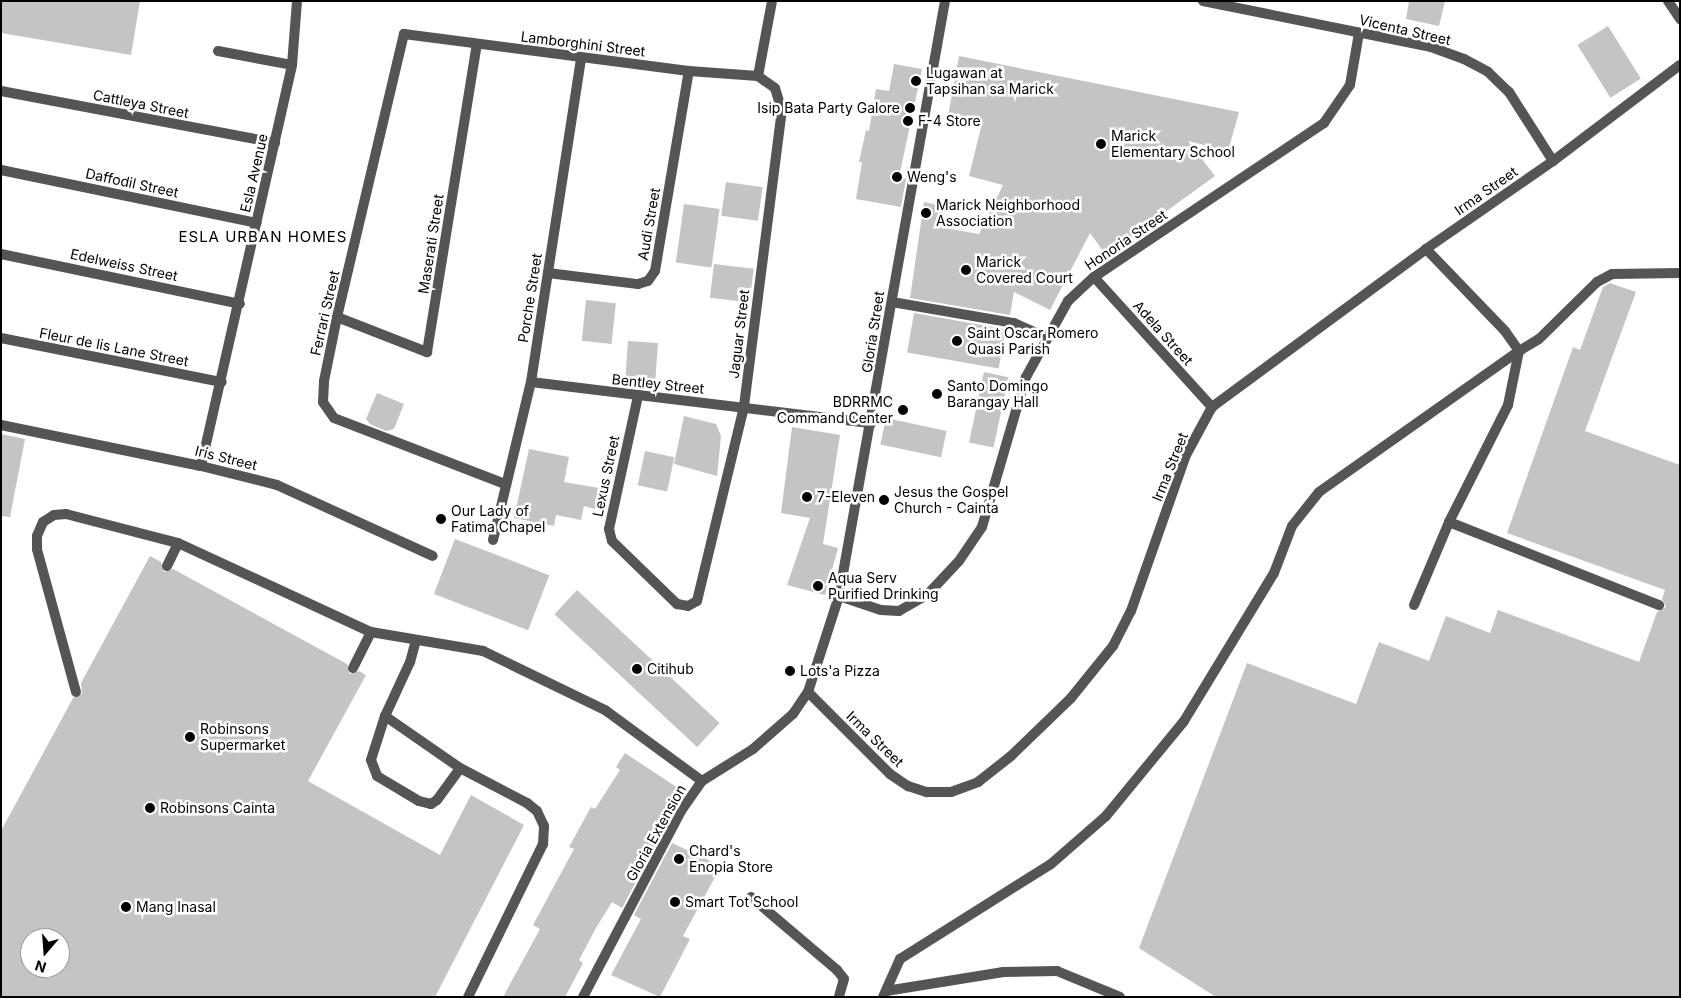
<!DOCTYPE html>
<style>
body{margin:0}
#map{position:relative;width:1681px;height:998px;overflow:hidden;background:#fff;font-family:Inter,sans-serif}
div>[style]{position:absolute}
.building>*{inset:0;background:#c4c4c4;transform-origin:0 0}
.service>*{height:10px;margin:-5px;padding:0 5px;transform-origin:5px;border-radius:5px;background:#555}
.minor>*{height:10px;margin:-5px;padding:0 5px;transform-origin:5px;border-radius:5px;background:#555}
.tertiary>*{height:10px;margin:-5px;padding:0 5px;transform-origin:5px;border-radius:5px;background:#555}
.dots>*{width:14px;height:14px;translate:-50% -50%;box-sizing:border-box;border:2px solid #fff;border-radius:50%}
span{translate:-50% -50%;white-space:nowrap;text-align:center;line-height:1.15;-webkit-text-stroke:5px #fff;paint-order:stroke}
.street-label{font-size:14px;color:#000}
.poi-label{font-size:14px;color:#000}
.left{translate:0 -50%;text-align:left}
.right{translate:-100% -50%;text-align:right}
.neighbourhood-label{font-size:15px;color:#000;letter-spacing:1px}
.frame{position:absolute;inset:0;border:2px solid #000;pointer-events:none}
.north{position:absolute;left:20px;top:928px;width:50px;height:50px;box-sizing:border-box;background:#fff;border:1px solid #999;border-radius:50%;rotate:198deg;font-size:14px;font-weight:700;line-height:20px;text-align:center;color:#000}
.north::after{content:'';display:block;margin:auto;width:18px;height:22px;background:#000;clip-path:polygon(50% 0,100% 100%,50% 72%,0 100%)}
</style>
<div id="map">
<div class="building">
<i style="clip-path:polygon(1px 1px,140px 1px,131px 55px,1px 33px)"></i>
<i style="clip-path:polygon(1409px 1px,1445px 1px,1439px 26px,1406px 19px)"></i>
<i style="left:1608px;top:26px;width:62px;height:36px;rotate:58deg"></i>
<i style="clip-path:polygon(959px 56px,1239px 112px,1228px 151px,1188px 141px,1215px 176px,1106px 255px,1090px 233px,1050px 310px,1014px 292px,1010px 315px,910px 298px,924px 202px,943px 206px,939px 227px,979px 234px,1003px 185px,969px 176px,981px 127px,947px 121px)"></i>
<i style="clip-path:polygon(894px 64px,922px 69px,899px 177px,906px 179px,901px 207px,856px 199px,862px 162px,859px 162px,866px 130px,869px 131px,876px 89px,889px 91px)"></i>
<i style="left:726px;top:182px;width:37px;height:34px;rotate:8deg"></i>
<i style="left:684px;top:204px;width:36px;height:59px;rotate:8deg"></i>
<i style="left:714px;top:264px;width:40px;height:34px;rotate:7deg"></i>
<i style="clip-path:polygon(1610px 283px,1636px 292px,1585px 431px,1680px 465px,1680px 997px,1216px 997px,1139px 948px,1247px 663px,1356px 704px,1379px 642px,1429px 661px,1446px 616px,1490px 633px,1498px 610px,1639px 662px,1657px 612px,1666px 607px,1662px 599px,1665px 590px,1507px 533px,1573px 347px,1580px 350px,1603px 287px)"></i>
<i style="left:586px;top:300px;width:30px;height:41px;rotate:6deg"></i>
<i style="left:914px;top:313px;width:93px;height:40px;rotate:10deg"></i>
<i style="left:628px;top:341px;width:30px;height:41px;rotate:4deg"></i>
<i style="left:984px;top:372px;width:25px;height:72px;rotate:12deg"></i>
<i style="clip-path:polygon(377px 393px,404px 404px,394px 429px,386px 431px,370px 424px,366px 419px)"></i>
<i style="clip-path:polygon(684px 416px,716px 424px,721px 436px,717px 476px,674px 464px)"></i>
<i style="left:886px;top:418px;width:62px;height:27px;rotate:12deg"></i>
<i style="clip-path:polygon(792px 427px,840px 435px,823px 544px,838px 548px,825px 595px,787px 585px,810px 518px,781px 513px)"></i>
<i style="clip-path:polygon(1px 434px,25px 439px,10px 517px,1px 516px)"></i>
<i style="clip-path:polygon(529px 449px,569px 457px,564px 482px,599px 488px,595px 509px,584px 506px,581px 520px,556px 515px,554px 526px,514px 518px)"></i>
<i style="left:645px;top:451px;width:30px;height:35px;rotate:12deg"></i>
<i style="left:455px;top:539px;width:101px;height:59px;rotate:21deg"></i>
<i style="clip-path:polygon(evenodd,150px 556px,161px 562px,164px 572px,173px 569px,347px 664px,350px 674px,359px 671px,366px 675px,308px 781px,440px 855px,471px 795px,524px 825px,435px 997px,1px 997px,1px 831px,73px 698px,82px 694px,81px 683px,150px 556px,30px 938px,60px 938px,60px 968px,30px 968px,30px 938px)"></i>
<i style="left:577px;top:590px;width:195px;height:33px;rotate:43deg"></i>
<i style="clip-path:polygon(625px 753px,681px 790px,653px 834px,660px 837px,622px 908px,612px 902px,596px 928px,579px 960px,583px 963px,565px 997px,503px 997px,540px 929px,533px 925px,574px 849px,569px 847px,591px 807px,595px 809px,620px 770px,616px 767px)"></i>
<i style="clip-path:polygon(672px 843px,721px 866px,683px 936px,690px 939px,660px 997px,611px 975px,641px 919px,634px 915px)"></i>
</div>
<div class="service">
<i style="left:1449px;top:522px;width:226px;rotate:21.6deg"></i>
<i style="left:167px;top:566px;width:25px;rotate:-64deg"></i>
<i style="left:178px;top:543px;width:213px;rotate:24.8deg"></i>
<i style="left:371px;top:632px;width:114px;rotate:9.6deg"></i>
<i style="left:483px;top:651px;width:136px;rotate:25.8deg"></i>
<i style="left:605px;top:710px;width:120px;rotate:36.2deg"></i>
<i style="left:1414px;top:605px;width:90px;rotate:-67.1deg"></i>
<i style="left:1449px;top:522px;width:131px;rotate:-63.2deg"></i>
<i style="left:1508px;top:405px;width:55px;rotate:-78.5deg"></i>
<i style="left:1519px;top:351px;width:23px;rotate:-31deg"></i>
<i style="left:1539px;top:339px;width:81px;rotate:-44.5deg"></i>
<i style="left:1597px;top:282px;width:17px;rotate:-28deg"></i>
<i style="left:1612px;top:274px;width:68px;rotate:-0.8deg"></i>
<i style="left:416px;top:640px;width:23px;rotate:105deg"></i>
<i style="left:410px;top:662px;width:60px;rotate:114.8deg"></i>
<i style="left:385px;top:716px;width:91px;rotate:34.7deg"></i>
<i style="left:460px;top:768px;width:76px;rotate:27.6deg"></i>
<i style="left:527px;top:803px;width:13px;rotate:39deg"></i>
<i style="left:537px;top:811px;width:17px;rotate:65deg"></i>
<i style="left:544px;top:826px;width:18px;rotate:93deg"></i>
<i style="left:543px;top:844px;width:170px;rotate:116.1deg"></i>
<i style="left:353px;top:668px;width:40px;rotate:-63.4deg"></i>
<i style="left:76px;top:692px;width:148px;rotate:-105.3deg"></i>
<i style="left:37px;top:549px;width:13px;rotate:-90deg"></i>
<i style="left:37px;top:536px;width:15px;rotate:-67deg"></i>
<i style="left:43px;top:522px;width:13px;rotate:-32deg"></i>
<i style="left:54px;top:515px;width:12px;rotate:-5deg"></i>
<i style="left:66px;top:514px;width:116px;rotate:14.5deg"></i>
<i style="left:385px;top:716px;width:46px;rotate:107.7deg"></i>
<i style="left:371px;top:760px;width:17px;rotate:69deg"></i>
<i style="left:377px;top:776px;width:49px;rotate:30.8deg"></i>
<i style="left:419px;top:801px;width:12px;rotate:14deg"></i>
<i style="left:431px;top:804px;width:7px;rotate:-34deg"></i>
<i style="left:437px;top:800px;width:39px;rotate:-54deg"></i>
<i style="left:751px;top:897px;width:113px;rotate:40.3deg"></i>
<i style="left:837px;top:970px;width:11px;rotate:52deg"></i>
<i style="left:844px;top:979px;width:19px;rotate:106deg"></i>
<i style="left:886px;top:991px;width:119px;rotate:-9.2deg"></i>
<i style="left:1003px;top:972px;width:54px;rotate:-1.1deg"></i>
<i style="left:1057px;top:971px;width:68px;rotate:22.4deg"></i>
<i style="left:883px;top:997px;width:42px;rotate:-65.9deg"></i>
<i style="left:900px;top:959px;width:178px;rotate:-32.2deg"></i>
<i style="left:1051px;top:864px;width:73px;rotate:-41.1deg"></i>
<i style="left:1106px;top:816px;width:123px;rotate:-50.6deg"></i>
<i style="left:1184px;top:721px;width:173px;rotate:-58.7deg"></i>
<i style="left:1274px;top:573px;width:50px;rotate:-69deg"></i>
<i style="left:1292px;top:526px;width:43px;rotate:-51.5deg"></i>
<i style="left:1319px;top:492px;width:245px;rotate:-35.2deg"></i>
<i style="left:1519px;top:351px;width:24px;rotate:-125deg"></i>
<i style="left:1505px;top:331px;width:114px;rotate:-133.9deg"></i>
</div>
<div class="minor">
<i style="left:1203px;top:1px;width:233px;rotate:11.4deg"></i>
<i style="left:1431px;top:47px;width:35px;rotate:20deg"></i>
<i style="left:1464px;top:59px;width:27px;rotate:28deg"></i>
<i style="left:1488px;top:72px;width:29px;rotate:44deg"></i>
<i style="left:1509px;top:92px;width:82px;rotate:57.5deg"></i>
<i style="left:1668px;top:1px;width:22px;rotate:56deg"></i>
<i style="left:218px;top:51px;width:75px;rotate:10.7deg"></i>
<i style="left:758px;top:76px;width:76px;rotate:-79.4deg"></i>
<i style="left:1px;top:91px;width:279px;rotate:10.7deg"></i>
<i style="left:1px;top:170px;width:261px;rotate:11.7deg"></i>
<i style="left:1px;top:254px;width:244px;rotate:11.8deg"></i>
<i style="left:548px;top:273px;width:91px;rotate:7deg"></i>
<i style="left:638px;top:284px;width:10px;rotate:-17deg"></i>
<i style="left:648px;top:281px;width:12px;rotate:-55deg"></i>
<i style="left:655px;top:271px;width:203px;rotate:-80.4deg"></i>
<i style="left:1094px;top:277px;width:176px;rotate:47.8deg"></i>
<i style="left:892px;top:302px;width:124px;rotate:9.8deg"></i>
<i style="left:1014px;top:323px;width:37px;rotate:24deg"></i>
<i style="left:337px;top:317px;width:97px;rotate:21.3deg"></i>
<i style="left:427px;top:352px;width:312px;rotate:-80.8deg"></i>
<i style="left:1px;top:338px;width:225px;rotate:11.3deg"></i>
<i style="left:531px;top:382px;width:343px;rotate:6.9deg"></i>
<i style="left:638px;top:396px;width:136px;rotate:102.3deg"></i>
<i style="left:609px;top:529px;width:12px;rotate:76deg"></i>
<i style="left:612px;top:541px;width:91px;rotate:44.1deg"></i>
<i style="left:677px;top:604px;width:11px;rotate:10deg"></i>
<i style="left:688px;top:606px;width:10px;rotate:-29deg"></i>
<i style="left:697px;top:601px;width:201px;rotate:-76.4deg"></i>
<i style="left:744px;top:406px;width:297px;rotate:-82.7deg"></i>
<i style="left:782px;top:111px;width:24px;rotate:-107deg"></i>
<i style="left:775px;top:88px;width:21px;rotate:-145deg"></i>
<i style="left:1px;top:425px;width:204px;rotate:11.6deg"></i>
<i style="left:201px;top:466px;width:78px;rotate:14deg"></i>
<i style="left:277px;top:485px;width:171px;rotate:24.5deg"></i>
<i style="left:201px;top:466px;width:411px;rotate:-77.2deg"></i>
<i style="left:292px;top:65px;width:64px;rotate:-85.5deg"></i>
<i style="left:505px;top:484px;width:183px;rotate:-158.9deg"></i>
<i style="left:334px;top:418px;width:19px;rotate:-125deg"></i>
<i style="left:323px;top:402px;width:21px;rotate:-87deg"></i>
<i style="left:324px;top:381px;width:65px;rotate:-78.5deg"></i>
<i style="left:337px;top:317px;width:291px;rotate:-76.7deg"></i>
<i style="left:404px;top:34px;width:287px;rotate:7.4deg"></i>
<i style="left:689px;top:71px;width:69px;rotate:4.1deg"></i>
<i style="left:493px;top:540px;width:163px;rotate:-76.5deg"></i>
<i style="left:531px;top:382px;width:328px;rotate:-81.2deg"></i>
<i style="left:839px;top:596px;width:44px;rotate:18.4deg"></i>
<i style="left:881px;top:610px;width:18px;rotate:3deg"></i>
<i style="left:899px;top:611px;width:34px;rotate:-30deg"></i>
<i style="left:928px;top:594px;width:45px;rotate:-46.8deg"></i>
<i style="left:959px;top:561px;width:41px;rotate:-55.9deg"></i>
<i style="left:982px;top:527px;width:156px;rotate:-73.7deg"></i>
<i style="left:1026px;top:377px;width:87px;rotate:-61.1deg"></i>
<i style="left:1068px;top:301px;width:35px;rotate:-43deg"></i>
<i style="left:1094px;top:277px;width:277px;rotate:-33.8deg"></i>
<i style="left:1324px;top:123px;width:46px;rotate:-55.6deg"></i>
<i style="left:1350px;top:85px;width:53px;rotate:-80.2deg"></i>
<i style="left:808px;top:692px;width:116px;rotate:45deg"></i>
<i style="left:890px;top:774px;width:22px;rotate:34deg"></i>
<i style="left:908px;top:786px;width:20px;rotate:18deg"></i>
<i style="left:927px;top:792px;width:24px"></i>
<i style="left:951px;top:792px;width:29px;rotate:-20deg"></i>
<i style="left:978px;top:782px;width:42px;rotate:-38.2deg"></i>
<i style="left:1011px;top:756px;width:83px;rotate:-44deg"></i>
<i style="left:1071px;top:698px;width:67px;rotate:-51.1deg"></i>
<i style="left:1113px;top:646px;width:39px;rotate:-63deg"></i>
<i style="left:1131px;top:611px;width:165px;rotate:-70.6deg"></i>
<i style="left:1186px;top:455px;width:55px;rotate:-61.6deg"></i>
<i style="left:1212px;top:407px;width:266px;rotate:-36.4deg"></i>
<i style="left:1426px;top:249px;width:155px;rotate:-34.7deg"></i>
<i style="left:1553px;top:161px;width:159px;rotate:-37.1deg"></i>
</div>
<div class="tertiary">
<i style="left:583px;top:997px;width:210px;rotate:-62.2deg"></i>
<i style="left:681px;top:811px;width:37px;rotate:-55deg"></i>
<i style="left:702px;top:781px;width:60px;rotate:-32.1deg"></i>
<i style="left:753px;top:749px;width:53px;rotate:-41.2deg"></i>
<i style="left:793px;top:714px;width:27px;rotate:-56deg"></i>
<i style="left:808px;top:692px;width:101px;rotate:-72.1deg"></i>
<i style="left:839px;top:596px;width:604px;rotate:-79.9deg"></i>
</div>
<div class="dots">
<i style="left:916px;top:81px;background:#000"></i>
<i style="left:910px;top:108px;background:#000"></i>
<i style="left:908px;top:121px;background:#000"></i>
<i style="left:1101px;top:144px;background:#000"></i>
<i style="left:897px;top:177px;background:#000"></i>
<i style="left:926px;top:213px;background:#000"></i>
<i style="left:966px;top:270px;background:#000"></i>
<i style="left:957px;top:341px;background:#000"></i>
<i style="left:937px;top:394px;background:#000"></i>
<i style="left:903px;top:410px;background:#000"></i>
<i style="left:807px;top:497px;background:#000"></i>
<i style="left:884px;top:500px;background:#000"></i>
<i style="left:441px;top:519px;background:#000"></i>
<i style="left:818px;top:586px;background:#000"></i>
<i style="left:637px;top:669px;background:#000"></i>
<i style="left:790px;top:671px;background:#000"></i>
<i style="left:190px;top:737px;background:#000"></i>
<i style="left:150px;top:808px;background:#000"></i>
<i style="left:679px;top:859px;background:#000"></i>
<i style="left:675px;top:902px;background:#000"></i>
<i style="left:126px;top:907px;background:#000"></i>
</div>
<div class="street-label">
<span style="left:1405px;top:30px;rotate:13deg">Vicenta Street</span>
<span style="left:583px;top:44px;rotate:7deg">Lamborghini Street</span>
<span style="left:141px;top:104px;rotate:11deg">Cattleya Street</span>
<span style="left:254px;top:173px;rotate:-77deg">Esla Avenue</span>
<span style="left:132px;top:183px;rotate:12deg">Daffodil Street</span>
<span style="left:1486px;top:191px;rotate:-35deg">Irma Street</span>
<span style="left:649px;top:224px;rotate:-80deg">Audi Street</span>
<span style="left:1126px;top:240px;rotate:-34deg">Honoria Street</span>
<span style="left:431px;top:244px;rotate:-81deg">Maserati Street</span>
<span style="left:124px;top:265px;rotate:12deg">Edelweiss Street</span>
<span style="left:530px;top:298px;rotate:-81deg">Porche Street</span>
<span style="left:325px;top:313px;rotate:-77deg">Ferrari Street</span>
<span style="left:873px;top:332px;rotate:-81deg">Gloria Street</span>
<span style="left:1163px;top:333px;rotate:48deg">Adela Street</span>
<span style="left:739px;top:334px;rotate:-83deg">Jaguar Street</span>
<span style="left:114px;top:347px;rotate:11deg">Fleur de lis Lane Street</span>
<span style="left:658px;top:384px;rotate:6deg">Bentley Street</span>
<span style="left:226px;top:458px;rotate:14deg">Iris Street</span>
<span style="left:1170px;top:467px;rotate:-68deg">Irma Street</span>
<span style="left:606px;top:476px;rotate:-78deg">Lexus Street</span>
<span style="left:875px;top:739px;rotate:44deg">Irma Street</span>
<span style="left:656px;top:833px;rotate:-61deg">Gloria Extension</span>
</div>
<div class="poi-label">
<span class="left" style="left:926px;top:81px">Lugawan at<br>Tapsihan sa Marick</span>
<span class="right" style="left:900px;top:108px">Isip Bata Party Galore</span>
<span class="left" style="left:918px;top:121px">F-4 Store</span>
<span class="left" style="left:1111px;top:144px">Marick<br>Elementary School</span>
<span class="left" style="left:907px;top:177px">Weng's</span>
<span class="left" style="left:936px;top:213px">Marick Neighborhood<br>Association</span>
<span class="left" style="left:976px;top:270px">Marick<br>Covered Court</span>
<span class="left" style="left:967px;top:341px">Saint Oscar Romero<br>Quasi Parish</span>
<span class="left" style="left:947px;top:394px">Santo Domingo<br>Barangay Hall</span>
<span class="right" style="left:893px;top:410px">BDRRMC<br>Command Center</span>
<span class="left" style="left:894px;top:500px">Jesus the Gospel<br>Church - Cainta</span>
<span class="left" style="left:817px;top:497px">7-Eleven</span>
<span class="left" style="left:451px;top:519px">Our Lady of<br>Fatima Chapel</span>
<span class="left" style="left:828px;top:586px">Aqua Serv<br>Purified Drinking</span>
<span class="left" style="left:647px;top:669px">Citihub</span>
<span class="left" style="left:800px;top:671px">Lots'a Pizza</span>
<span class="left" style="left:200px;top:737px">Robinsons<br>Supermarket</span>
<span class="left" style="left:160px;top:808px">Robinsons Cainta</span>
<span class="left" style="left:689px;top:859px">Chard's<br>Enopia Store</span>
<span class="left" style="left:685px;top:902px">Smart Tot School</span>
<span class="left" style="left:136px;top:907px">Mang Inasal</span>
</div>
<div class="neighbourhood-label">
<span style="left:263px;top:237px">ESLA URBAN HOMES</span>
</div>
<div class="frame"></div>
<div class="north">N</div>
</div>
